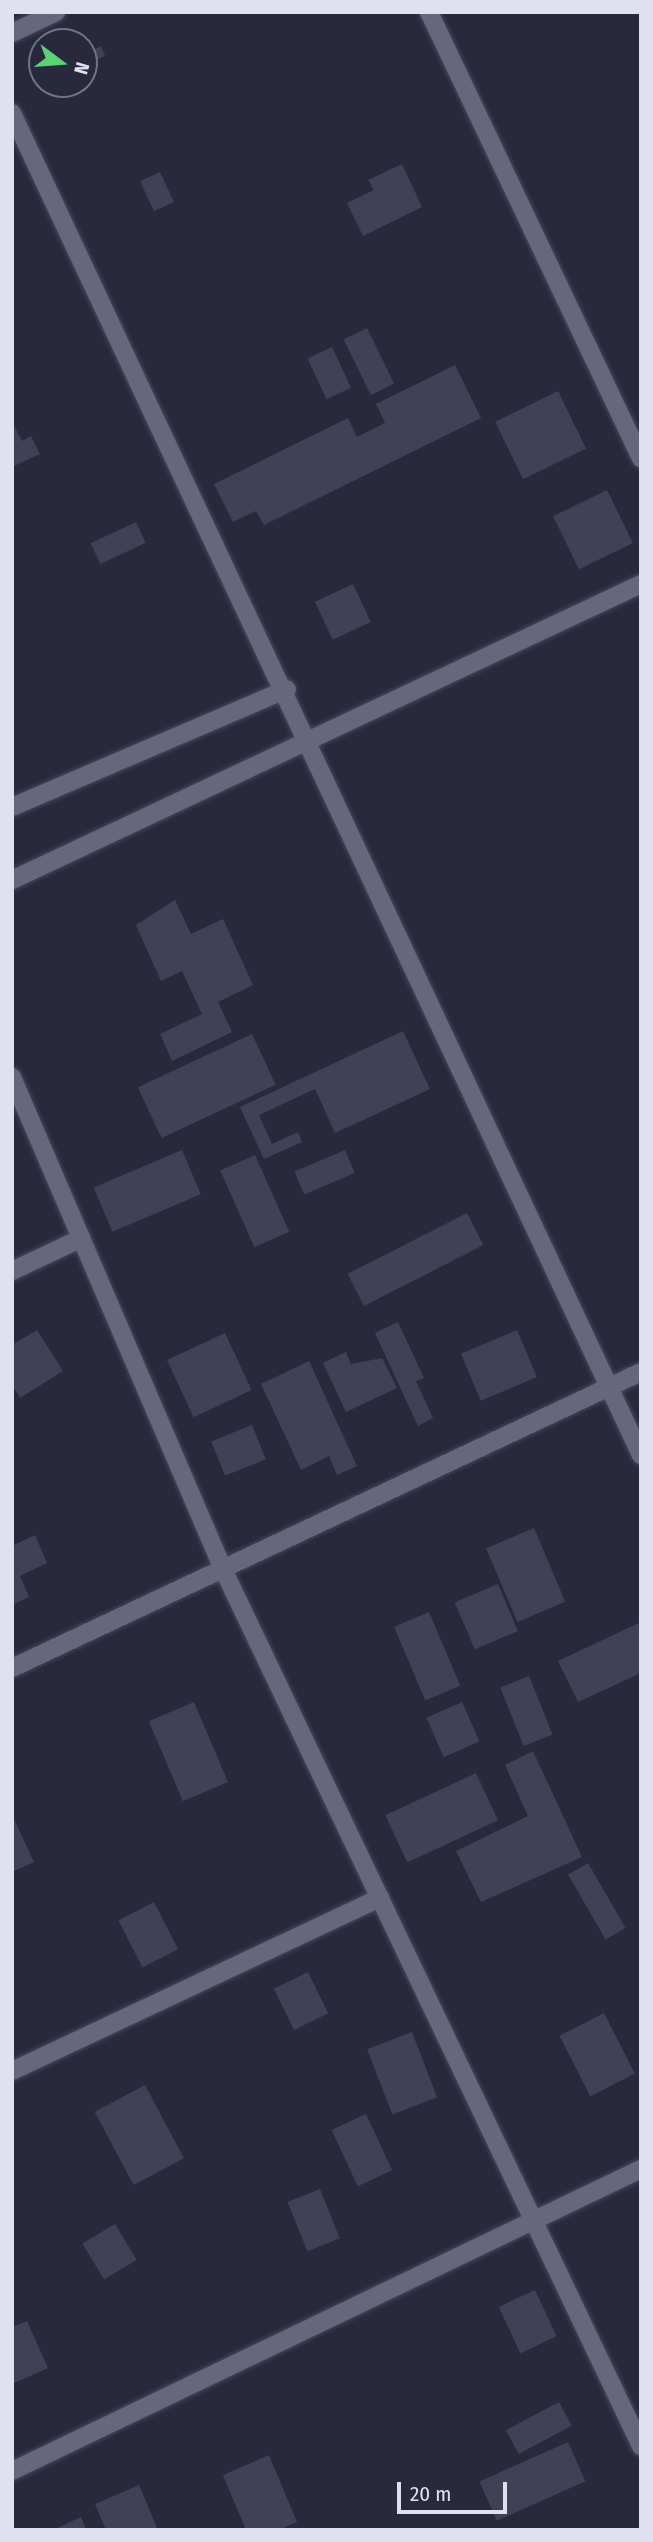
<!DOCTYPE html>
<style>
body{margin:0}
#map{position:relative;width:653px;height:2542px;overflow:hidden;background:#28293d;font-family:"Fira Sans Condensed",sans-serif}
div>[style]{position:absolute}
.building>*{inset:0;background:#404157;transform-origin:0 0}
.roads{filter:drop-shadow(0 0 2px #474759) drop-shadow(0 0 2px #474759)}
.minor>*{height:18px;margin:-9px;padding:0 9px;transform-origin:9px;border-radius:9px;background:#66677f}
span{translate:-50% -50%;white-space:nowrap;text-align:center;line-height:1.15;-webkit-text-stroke:5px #28293d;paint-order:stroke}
.frame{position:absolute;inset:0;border:14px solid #e0e1ef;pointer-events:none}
.north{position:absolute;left:28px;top:28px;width:70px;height:70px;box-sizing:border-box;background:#28293d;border:2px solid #727384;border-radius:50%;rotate:106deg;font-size:19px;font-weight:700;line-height:28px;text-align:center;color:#e0e1ef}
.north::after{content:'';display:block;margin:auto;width:24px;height:32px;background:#58d570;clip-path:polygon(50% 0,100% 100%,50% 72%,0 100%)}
.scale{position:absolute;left:397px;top:2482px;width:110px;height:32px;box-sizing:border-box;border:4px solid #e0e1ef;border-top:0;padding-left:9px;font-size:21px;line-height:24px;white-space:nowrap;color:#e0e1ef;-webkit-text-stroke:5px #28293d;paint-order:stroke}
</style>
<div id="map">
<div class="building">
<i style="clip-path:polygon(101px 46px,105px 56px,84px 66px,84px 54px)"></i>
<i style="clip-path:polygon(402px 164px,422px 207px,363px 236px,347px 203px,374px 190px,368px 180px)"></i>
<i style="left:160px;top:172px;width:33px;height:22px;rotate:65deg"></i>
<i style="left:367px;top:328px;width:62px;height:26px;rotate:64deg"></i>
<i style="left:332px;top:347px;width:45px;height:27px;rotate:65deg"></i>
<i style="clip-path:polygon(455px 365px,481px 418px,264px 525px,256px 511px,233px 522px,214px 484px,348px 418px,357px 437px,385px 423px,376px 404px)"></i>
<i style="left:558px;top:391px;width:64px;height:70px;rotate:64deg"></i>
<i style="clip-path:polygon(12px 422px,22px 441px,31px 436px,40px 454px,12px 467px)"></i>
<i style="left:607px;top:490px;width:59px;height:60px;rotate:64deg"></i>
<i style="left:136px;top:522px;width:23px;height:50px;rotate:65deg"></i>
<i style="left:353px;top:584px;width:42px;height:42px;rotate:65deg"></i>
<i style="clip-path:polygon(175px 900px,191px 934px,223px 919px,253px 985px,218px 1002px,232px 1032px,172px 1061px,160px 1034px,202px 1014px,182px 971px,161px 981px,136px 925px)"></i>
<i style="clip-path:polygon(403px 1031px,430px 1089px,335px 1133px,315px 1089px,259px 1115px,272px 1144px,298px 1132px,302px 1142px,264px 1159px,240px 1107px)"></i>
<i style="left:252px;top:1034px;width:56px;height:126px;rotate:65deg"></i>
<i style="left:182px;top:1150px;width:48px;height:96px;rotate:67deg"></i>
<i style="left:345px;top:1150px;width:25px;height:55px;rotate:67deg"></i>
<i style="left:255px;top:1155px;width:84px;height:38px;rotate:66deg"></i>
<i style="left:467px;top:1213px;width:36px;height:134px;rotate:63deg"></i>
<i style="clip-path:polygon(398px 1322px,424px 1378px,416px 1381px,433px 1418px,418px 1426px,375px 1333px)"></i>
<i style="clip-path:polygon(37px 1330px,63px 1371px,20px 1398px,12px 1385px,12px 1345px)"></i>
<i style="left:517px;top:1330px;width:51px;height:61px;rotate:67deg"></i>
<i style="left:225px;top:1333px;width:63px;height:64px;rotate:65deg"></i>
<i style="clip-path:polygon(346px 1352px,351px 1364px,382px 1358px,397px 1388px,346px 1412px,323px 1363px)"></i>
<i style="clip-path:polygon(309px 1361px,357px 1466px,337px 1475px,329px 1456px,301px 1470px,261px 1384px)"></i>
<i style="left:252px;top:1425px;width:37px;height:44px;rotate:68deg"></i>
<i style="left:534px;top:1528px;width:80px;height:52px;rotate:67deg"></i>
<i style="clip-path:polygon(35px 1535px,47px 1563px,20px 1576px,29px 1597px,12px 1605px,12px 1546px)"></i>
<i style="left:498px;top:1584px;width:51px;height:47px;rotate:67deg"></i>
<i style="left:429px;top:1612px;width:80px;height:38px;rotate:67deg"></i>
<i style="clip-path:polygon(641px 1622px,641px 1673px,578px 1702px,558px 1661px)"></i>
<i style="left:529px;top:1676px;width:63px;height:31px;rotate:68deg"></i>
<i style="left:194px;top:1702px;width:87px;height:49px;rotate:67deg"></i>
<i style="left:462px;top:1702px;width:43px;height:39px;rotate:66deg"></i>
<i style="clip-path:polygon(533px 1751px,582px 1857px,481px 1902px,456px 1851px,528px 1816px,505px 1765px)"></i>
<i style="left:476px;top:1773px;width:52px;height:100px;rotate:65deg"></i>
<i style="clip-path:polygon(12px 1815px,34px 1862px,12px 1872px)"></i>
<i style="left:588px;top:1863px;width:75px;height:23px;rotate:60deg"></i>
<i style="left:154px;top:1902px;width:53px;height:40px;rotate:63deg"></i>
<i style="left:308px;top:1972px;width:46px;height:38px;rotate:64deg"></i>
<i style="left:604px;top:2013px;width:68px;height:50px;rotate:63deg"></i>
<i style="left:412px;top:2032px;width:70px;height:48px;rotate:69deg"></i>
<i style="left:145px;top:2085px;width:83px;height:57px;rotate:62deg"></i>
<i style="left:366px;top:2114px;width:62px;height:38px;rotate:65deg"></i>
<i style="left:320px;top:2189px;width:53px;height:35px;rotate:68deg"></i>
<i style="left:115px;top:2224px;width:42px;height:38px;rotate:59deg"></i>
<i style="left:535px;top:2290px;width:51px;height:40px;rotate:65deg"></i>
<i style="clip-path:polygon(27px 2321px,48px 2368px,12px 2384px,12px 2327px)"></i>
<i style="left:559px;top:2402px;width:27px;height:60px;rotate:62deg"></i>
<i style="left:568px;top:2442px;width:43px;height:97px;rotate:66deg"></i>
<i style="clip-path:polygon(269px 2455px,297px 2522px,279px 2530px,246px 2530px,223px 2475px)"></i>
<i style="clip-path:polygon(139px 2485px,158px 2530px,106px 2530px,95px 2504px)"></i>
<i style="clip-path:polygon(81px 2517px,86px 2530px,53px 2530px)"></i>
</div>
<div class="roads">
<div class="minor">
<i style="left:429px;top:12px;width:494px;rotate:64.6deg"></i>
<i style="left:12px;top:33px;width:49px;rotate:-25.5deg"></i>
<i style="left:12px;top:113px;width:1482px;rotate:64.89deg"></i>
<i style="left:12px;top:807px;width:299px;rotate:-23.2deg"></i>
<i style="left:12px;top:880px;width:695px;rotate:-25.2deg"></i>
<i style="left:12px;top:1077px;width:535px;rotate:66.79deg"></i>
<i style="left:223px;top:1569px;width:972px;rotate:64.52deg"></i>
<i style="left:12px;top:1271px;width:77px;rotate:-25.2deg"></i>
<i style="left:12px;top:1668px;width:695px;rotate:-25.2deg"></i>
<i style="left:12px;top:2071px;width:407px;rotate:-25.2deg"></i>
<i style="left:12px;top:2471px;width:698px;rotate:-25.65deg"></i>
</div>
</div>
<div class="frame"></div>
<div class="north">N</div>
<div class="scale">20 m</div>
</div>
